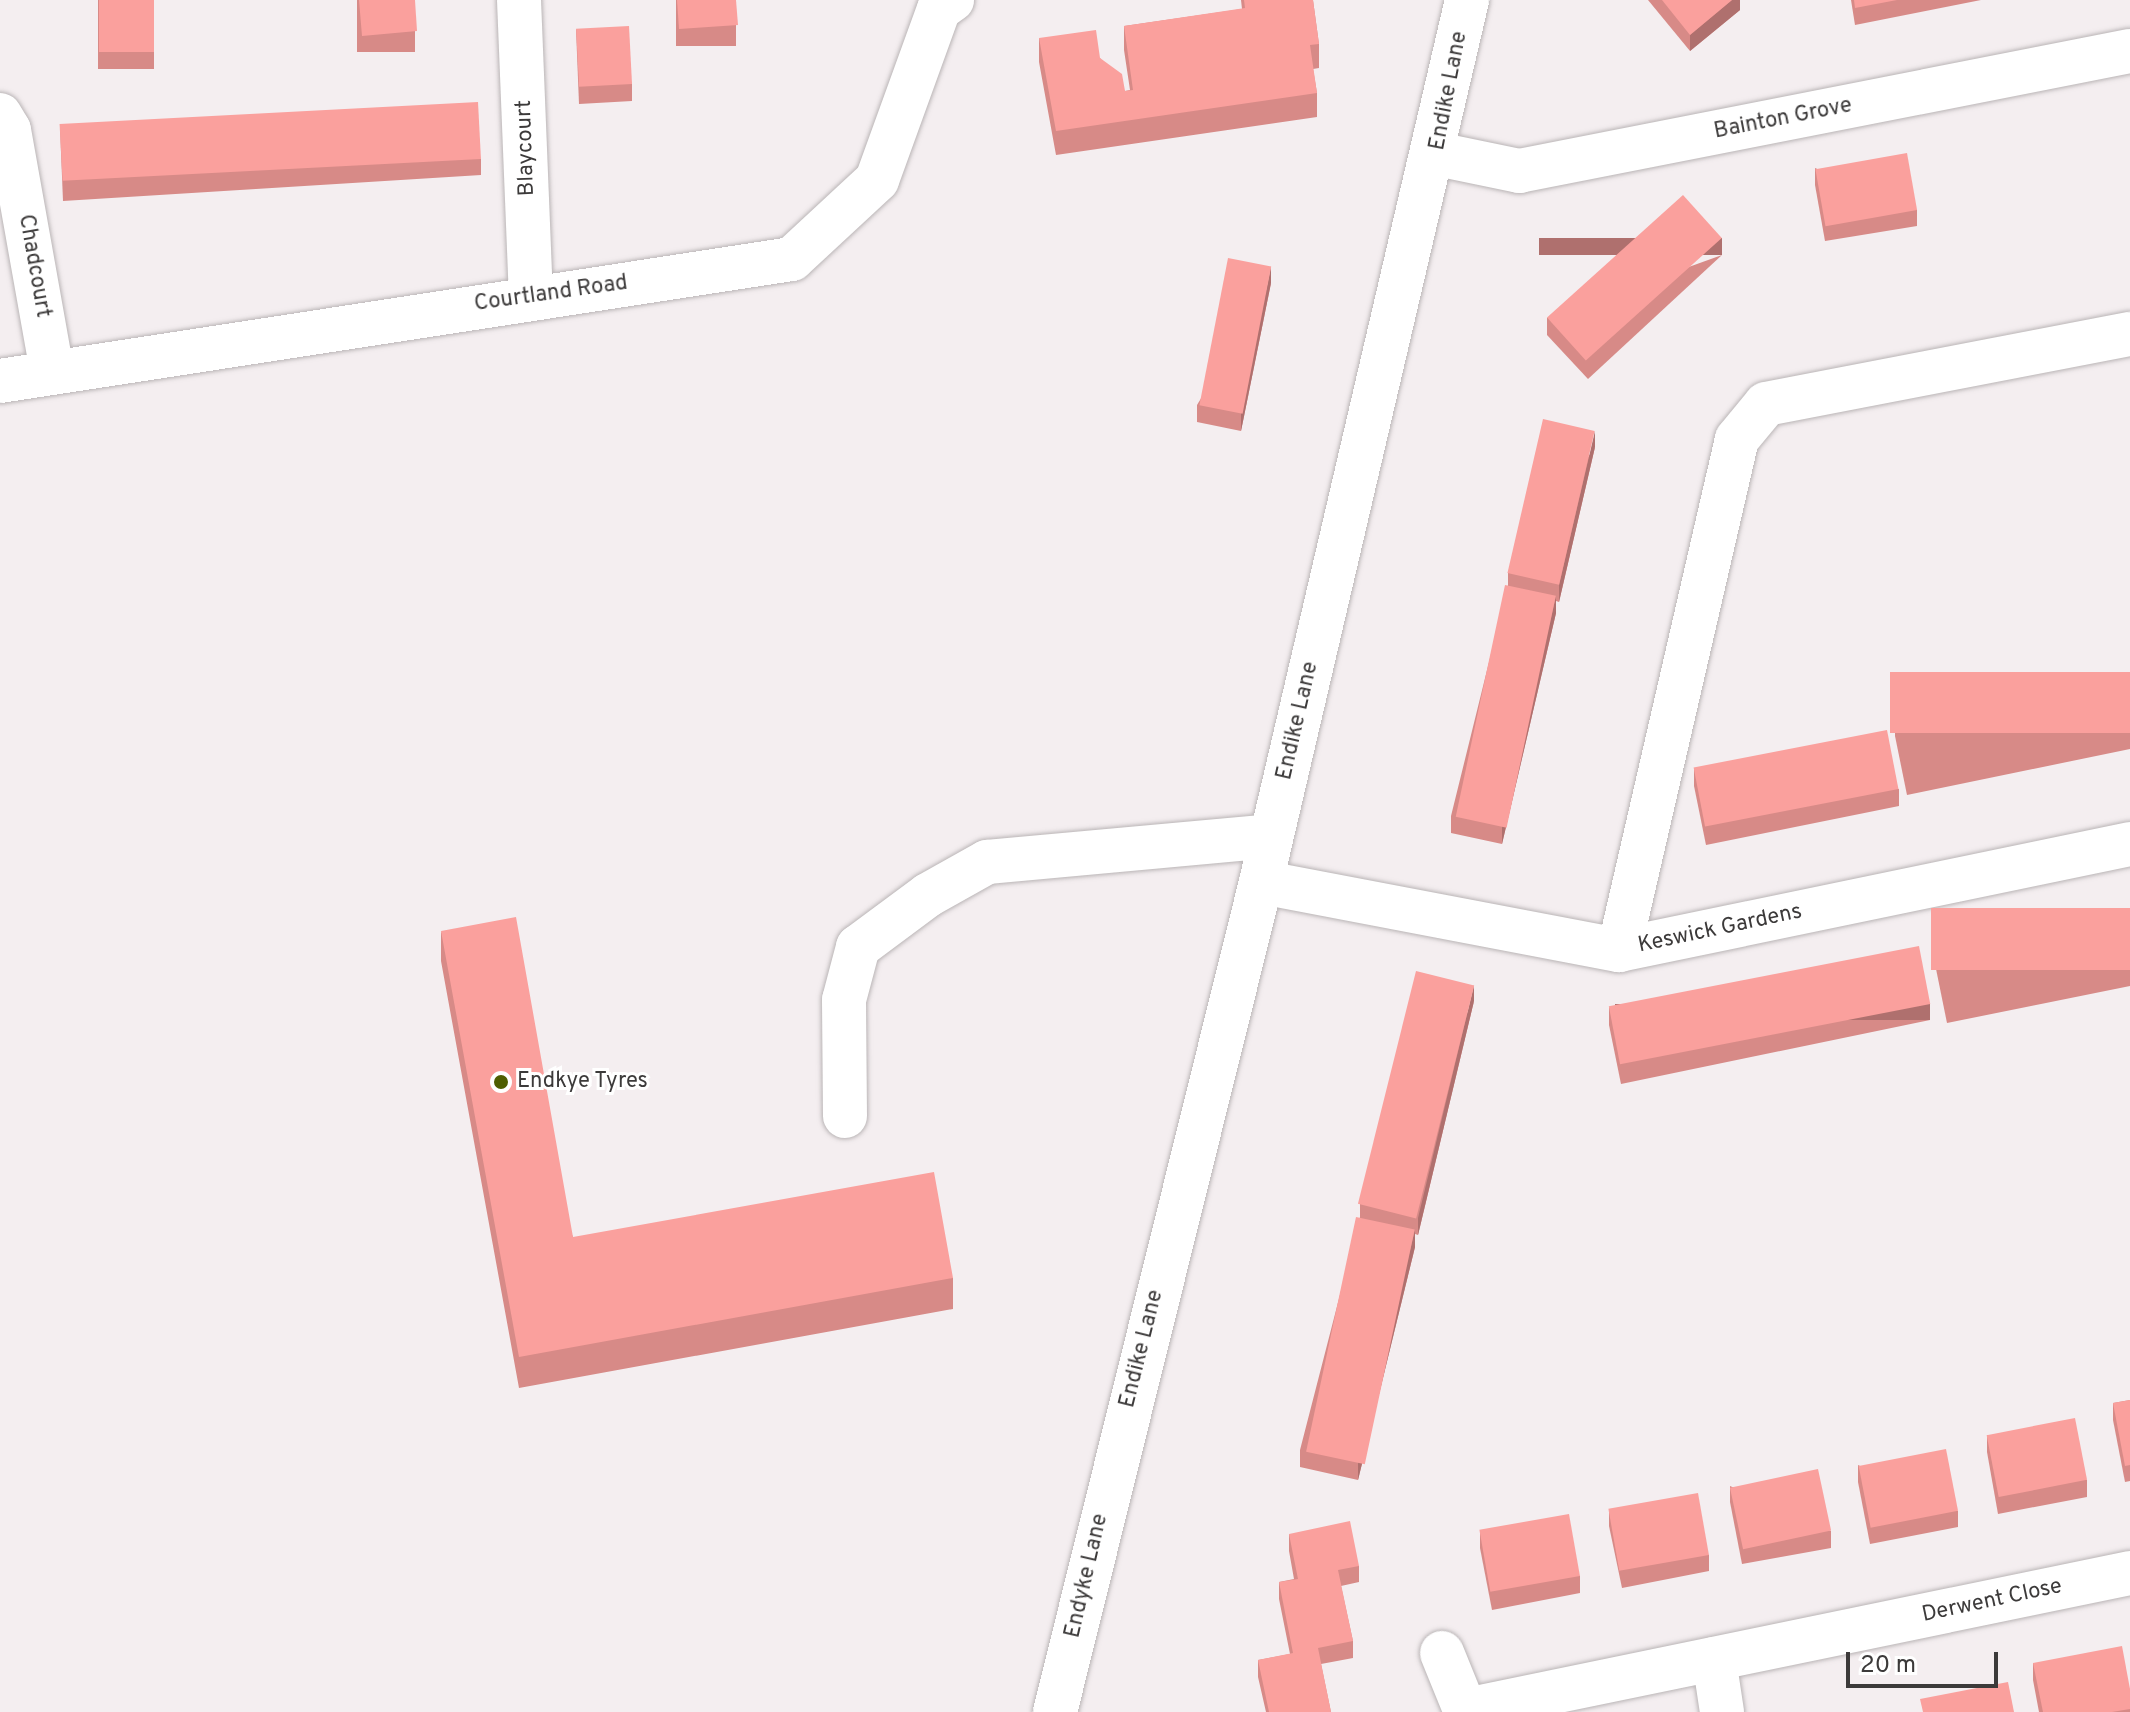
<!DOCTYPE html>
<style>
body{margin:0}
#map{position:relative;width:2130px;height:1712px;overflow:hidden;background:#f4eef0;font-family:Overpass,sans-serif}
div>[style]{position:absolute}
.roads{filter:drop-shadow(0 0 2px #bab5b6) drop-shadow(0 0 2px #bab5b6)}
.minor>*{height:44px;margin:-22px;padding:0 22px;transform-origin:22px;border-radius:22px;background:#fff}
.wall>*{inset:0;background:#d78a87;transform-origin:0 0}
.shaded-wall>*{inset:0;background:#af706e;transform-origin:0 0}
.building>*{inset:0;background:#faa09d;transform-origin:0 0}
.dots>*{width:22px;height:22px;translate:-50% -50%;box-sizing:border-box;border:4px solid #fff;border-radius:50%}
span{translate:-50% -50%;white-space:nowrap;text-align:center;line-height:1.15;-webkit-text-stroke:6px #fff;paint-order:stroke}
.street-label{font-size:22px;color:#3c3a3a}
.poi-label{font-size:22px;color:#3c3a3a}
.left{translate:0 -50%;text-align:left}
.scale{position:absolute;left:1846px;top:1652px;width:152px;height:36px;box-sizing:border-box;border:4px solid #3c3a3a;border-top:0;padding-left:10px;font-size:24px;line-height:28px;white-space:nowrap;color:#3c3a3a;-webkit-text-stroke:6px #fff;paint-order:stroke}
</style>
<div id="map">
<div class="roads">
<div class="minor">
<i style="left:519px;top:0;width:296px;rotate:87.7deg"></i>
<i style="left:0;top:115px;width:17px;rotate:59deg"></i>
<i style="left:9px;top:130px;width:246px;rotate:79.9deg"></i>
<i style="left:1437px;top:154px;width:84px;rotate:11.7deg"></i>
<i style="left:1519px;top:171px;width:623px;rotate:-11.11deg"></i>
<i style="left:0;top:381px;width:801px;rotate:-8.76deg"></i>
<i style="left:792px;top:259px;width:116px;rotate:-42.9deg"></i>
<i style="left:877px;top:180px;width:182px;rotate:-70.1deg"></i>
<i style="left:939px;top:9px;width:16px;rotate:-35deg"></i>
<i style="left:1261px;top:882px;width:364px;rotate:10.8deg"></i>
<i style="left:1619px;top:950px;width:522px;rotate:-11.72deg"></i>
<i style="left:1619px;top:950px;width:524px;rotate:-77deg"></i>
<i style="left:1737px;top:439px;width:45px;rotate:-50.4deg"></i>
<i style="left:1766px;top:404px;width:371px;rotate:-10.9deg"></i>
<i style="left:845px;top:1116px;width:116px;rotate:-90.5deg"></i>
<i style="left:844px;top:1000px;width:55px;rotate:-75.2deg"></i>
<i style="left:858px;top:947px;width:87px;rotate:-36.6deg"></i>
<i style="left:928px;top:895px;width:68px;rotate:-29.2deg"></i>
<i style="left:987px;top:862px;width:285px;rotate:-5.2deg"></i>
<i style="left:1442px;top:1653px;width:64px;rotate:67.9deg"></i>
<i style="left:1714px;top:1659px;width:54px;rotate:81.4deg"></i>
<i style="left:1466px;top:1710px;width:678px;rotate:-11.66deg"></i>
<i style="left:1055px;top:1712px;width:855px;rotate:-76.06deg"></i>
<i style="left:1261px;top:882px;width:906px;rotate:-76.85deg"></i>
</div>
</div>
<div class="wall">
<i style="left:98px;top:0;width:56px;height:69px"></i>
<i style="left:357px;top:0;width:58px;height:52px"></i>
<i style="left:676px;top:0;width:60px;height:46px"></i>
<i style="clip-path:polygon(1241px 0,1313px 0,1319px 44px,1319px 68px,1313px 69px,1317px 93px,1317px 117px,1056px 155px,1039px 62px,1039px 38px,1100px 58px,1125px 91px,1130px 90px,1124px 50px,1124px 26px,1242px 9px)"></i>
<i style="clip-path:polygon(1648px 0,1740px 0,1740px 10px,1690px 51px)"></i>
<i style="clip-path:polygon(1851px 0,1981px 0,1855px 25px)"></i>
<i style="clip-path:polygon(576px 29px,632px 84px,632px 101px,579px 104px)"></i>
<i style="clip-path:polygon(60px 128px,481px 159px,481px 175px,63px 201px)"></i>
<i style="clip-path:polygon(1815px 168px,1917px 210px,1917px 226px,1825px 241px,1815px 185px)"></i>
<i style="clip-path:polygon(1722px 255px,1588px 379px,1547px 335px,1547px 318px)"></i>
<i style="clip-path:polygon(1271px 283px,1241px 431px,1197px 422px,1197px 405px)"></i>
<i style="clip-path:polygon(1595px 447px,1559px 602px,1556px 601px,1556px 613px,1502px 844px,1451px 833px,1451px 816px,1508px 585px,1508px 573px)"></i>
<i style="clip-path:polygon(2130px 672px,2130px 749px,1907px 795px,1895px 736px,1895px 719px)"></i>
<i style="clip-path:polygon(1694px 769px,1899px 789px,1899px 806px,1706px 845px,1694px 786px)"></i>
<i style="clip-path:polygon(2130px 908px,2130px 986px,1947px 1023px,1935px 964px,1935px 948px)"></i>
<i style="clip-path:polygon(441px 931px,573px 1237px,953px 1278px,953px 1309px,519px 1388px,441px 961px)"></i>
<i style="clip-path:polygon(1474px 1001px,1418px 1235px,1415px 1234px,1415px 1247px,1358px 1480px,1300px 1467px,1300px 1450px,1360px 1217px,1360px 1204px)"></i>
<i style="clip-path:polygon(1609px 1008px,1930px 1020px,1621px 1084px,1609px 1025px)"></i>
<i style="clip-path:polygon(2130px 1400px,2130px 1481px,2125px 1482px,2113px 1420px,2113px 1403px)"></i>
<i style="clip-path:polygon(1987px 1435px,2087px 1480px,2087px 1497px,1998px 1514px,1987px 1452px)"></i>
<i style="clip-path:polygon(1858px 1465px,1958px 1511px,1958px 1527px,1870px 1544px,1858px 1482px)"></i>
<i style="clip-path:polygon(1730px 1486px,1831px 1531px,1831px 1548px,1742px 1564px,1730px 1502px)"></i>
<i style="clip-path:polygon(1609px 1510px,1709px 1555px,1709px 1571px,1622px 1588px,1609px 1526px)"></i>
<i style="clip-path:polygon(1480px 1531px,1580px 1576px,1580px 1593px,1492px 1610px,1480px 1548px)"></i>
<i style="clip-path:polygon(1289px 1534px,1359px 1566px,1359px 1582px,1341px 1586px,1353px 1641px,1353px 1658px,1321px 1664px,1331px 1712px,1266px 1712px,1258px 1677px,1258px 1660px,1290px 1654px,1279px 1599px,1279px 1582px,1294px 1579px,1289px 1551px)"></i>
<i style="clip-path:polygon(2033px 1663px,2130px 1689px,2130px 1712px,2039px 1712px,2033px 1680px)"></i>
</div>
<div class="shaded-wall">
<i style="clip-path:polygon(1732px 0,1740px 0,1740px 10px,1690px 51px,1690px 35px)"></i>
<i style="left:1722px;top:238px;width:17px;height:183px;rotate:90deg"></i>
<i style="clip-path:polygon(1271px 266px,1271px 283px,1241px 431px,1241px 414px)"></i>
<i style="clip-path:polygon(1595px 431px,1595px 447px,1559px 602px,1559px 585px)"></i>
<i style="clip-path:polygon(1556px 596px,1556px 613px,1502px 844px,1502px 828px)"></i>
<i style="clip-path:polygon(1474px 985px,1474px 1001px,1418px 1235px,1418px 1218px)"></i>
<i style="left:1930px;top:1004px;width:16px;height:315px;rotate:90deg"></i>
<i style="clip-path:polygon(1415px 1230px,1415px 1247px,1358px 1480px,1358px 1464px)"></i>
</div>
<div class="building">
<i style="left:99px;top:0;width:55px;height:52px"></i>
<i style="clip-path:polygon(359px 0,415px 0,417px 31px,362px 36px)"></i>
<i style="clip-path:polygon(677px 0,736px 0,738px 25px,679px 29px)"></i>
<i style="clip-path:polygon(1244px 0,1313px 0,1319px 44px,1310px 45px,1317px 93px,1056px 131px,1039px 38px,1096px 30px,1100px 58px,1122px 74px,1125px 91px,1133px 90px,1124px 26px,1245px 8px)"></i>
<i style="clip-path:polygon(1662px 0,1732px 0,1690px 35px)"></i>
<i style="clip-path:polygon(1854px 0,1897px 0,1855px 8px)"></i>
<i style="left:629px;top:26px;width:58px;height:53px;rotate:87deg"></i>
<i style="left:478px;top:102px;width:57px;height:419px;rotate:87deg"></i>
<i style="left:1907px;top:153px;width:58px;height:93px;rotate:80deg"></i>
<i style="left:1683px;top:195px;width:58px;height:183px;rotate:48deg"></i>
<i style="left:1228px;top:258px;width:44px;height:150px;rotate:11deg"></i>
<i style="left:1543px;top:419px;width:53px;height:158px;rotate:13deg"></i>
<i style="left:1505px;top:585px;width:52px;height:237px;rotate:12deg"></i>
<i style="left:2130px;top:672px;width:61px;height:240px;rotate:90deg"></i>
<i style="left:1887px;top:730px;width:60px;height:197px;rotate:79deg"></i>
<i style="left:2130px;top:908px;width:62px;height:199px;rotate:90deg"></i>
<i style="clip-path:polygon(516px 917px,573px 1237px,934px 1172px,953px 1278px,519px 1357px,441px 931px)"></i>
<i style="left:1919px;top:946px;width:59px;height:316px;rotate:79deg"></i>
<i style="left:1416px;top:971px;width:60px;height:240px;rotate:14deg"></i>
<i style="left:1356px;top:1217px;width:60px;height:240px;rotate:12deg"></i>
<i style="clip-path:polygon(2130px 1400px,2130px 1465px,2125px 1466px,2113px 1403px)"></i>
<i style="left:2075px;top:1418px;width:63px;height:90px;rotate:79deg"></i>
<i style="left:1946px;top:1449px;width:63px;height:89px;rotate:79deg"></i>
<i style="left:1818px;top:1469px;width:63px;height:90px;rotate:78deg"></i>
<i style="left:1698px;top:1493px;width:63px;height:91px;rotate:80deg"></i>
<i style="left:1569px;top:1514px;width:63px;height:91px;rotate:80deg"></i>
<i style="clip-path:polygon(1350px 1521px,1359px 1566px,1338px 1570px,1353px 1641px,1318px 1648px,1331px 1712px,1269px 1712px,1258px 1660px,1293px 1653px,1279px 1582px,1298px 1579px,1289px 1534px)"></i>
<i style="clip-path:polygon(2122px 1646px,2130px 1689px,2130px 1709px,2112px 1712px,2043px 1712px,2033px 1663px)"></i>
<i style="clip-path:polygon(2008px 1682px,2014px 1712px,1923px 1712px,1920px 1699px)"></i>
</div>
<div class="dots">
<i style="left:501px;top:1082px;background:#4e5d00"></i>
</div>
<div class="street-label">
<span style="left:1449px;top:91px;rotate:-79deg">Endike Lane</span>
<span style="left:1783px;top:119px;rotate:-11deg">Bainton Grove</span>
<span style="left:526px;top:148px;rotate:-92deg">Blaycourt</span>
<span style="left:34px;top:266px;rotate:80deg">Chadcourt</span>
<span style="left:551px;top:294px;rotate:-8deg">Courtland Road</span>
<span style="left:1298px;top:721px;rotate:-77deg">Endike Lane</span>
<span style="left:1720px;top:929px;rotate:-12deg">Keswick Gardens</span>
<span style="left:1142px;top:1349px;rotate:-76deg">Endike Lane</span>
<span style="left:1087px;top:1576px;rotate:-77deg">Endyke Lane</span>
<span style="left:1992px;top:1601px;rotate:-12deg">Derwent Close</span>
</div>
<div class="poi-label">
<span class="left" style="left:517px;top:1082px">Endkye Tyres</span>
</div>
<div class="scale">20 m</div>
</div>
